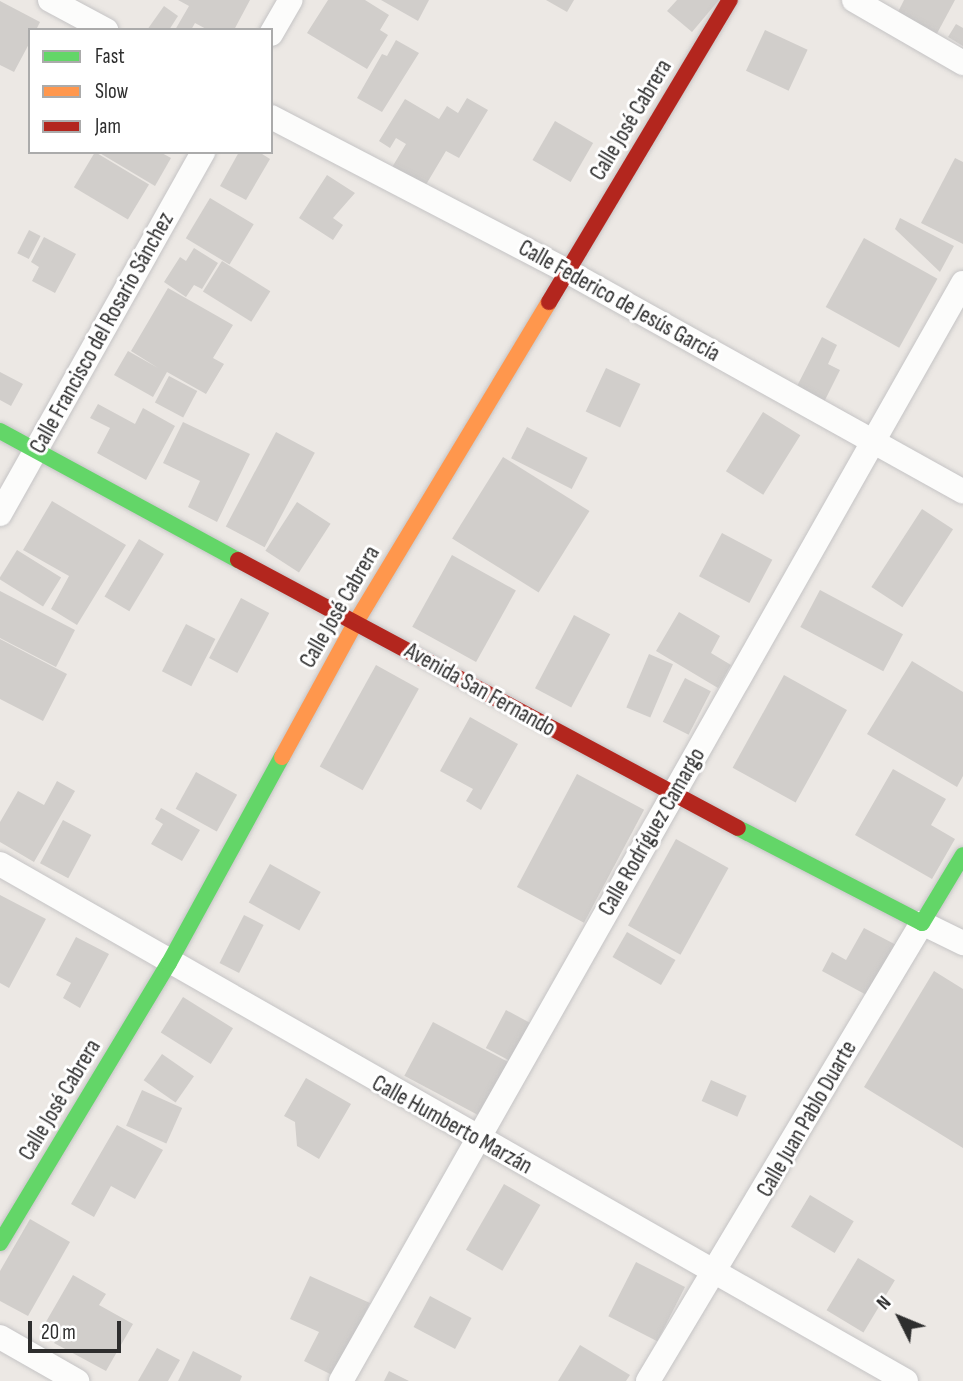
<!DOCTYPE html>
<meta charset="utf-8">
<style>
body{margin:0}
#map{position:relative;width:963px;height:1381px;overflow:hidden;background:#ece8e4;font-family:"Sofia Sans Condensed",sans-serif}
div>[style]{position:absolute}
.building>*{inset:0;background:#d1cecb;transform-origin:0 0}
.roads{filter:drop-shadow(0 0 2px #c5c4c5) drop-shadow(0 0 2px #c5c4c5)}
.street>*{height:24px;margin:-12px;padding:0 12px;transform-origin:12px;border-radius:12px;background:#fcfcfb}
.fast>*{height:16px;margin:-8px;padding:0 8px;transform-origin:8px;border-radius:8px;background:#63d668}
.slow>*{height:16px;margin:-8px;padding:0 8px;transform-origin:8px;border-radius:8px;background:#ff974d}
.jam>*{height:16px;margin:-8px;padding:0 8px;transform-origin:8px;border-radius:8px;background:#b3261e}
span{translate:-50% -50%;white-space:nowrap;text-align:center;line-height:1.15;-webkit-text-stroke:6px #fff;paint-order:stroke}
.street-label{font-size:23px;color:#2e2e2e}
.legend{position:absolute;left:28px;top:28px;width:245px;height:126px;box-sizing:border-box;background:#fff;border:2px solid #ababab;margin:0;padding:9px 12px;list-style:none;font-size:21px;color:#2e2e2e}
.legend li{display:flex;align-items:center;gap:14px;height:35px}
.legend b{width:35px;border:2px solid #ababab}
.north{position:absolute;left:865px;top:1283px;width:70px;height:70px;-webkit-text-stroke:5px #fff;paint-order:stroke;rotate:313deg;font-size:19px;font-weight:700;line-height:28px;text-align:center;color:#2e2e2e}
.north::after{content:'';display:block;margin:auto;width:24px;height:32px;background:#2e2e2e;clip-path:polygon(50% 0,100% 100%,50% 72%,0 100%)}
.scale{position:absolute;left:28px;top:1321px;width:93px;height:32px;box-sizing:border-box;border:4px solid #2e2e2e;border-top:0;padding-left:9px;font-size:21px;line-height:24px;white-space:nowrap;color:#2e2e2e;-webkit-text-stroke:5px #fff;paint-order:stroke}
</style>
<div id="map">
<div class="building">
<i style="clip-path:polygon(178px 0,250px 0,234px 30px,208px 30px,195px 23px,191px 30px,175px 30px,189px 6px)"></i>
<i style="clip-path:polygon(328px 0,365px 0,389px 15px,380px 30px,388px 35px,367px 69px,307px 33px)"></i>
<i style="clip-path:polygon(381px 0,429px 0,418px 21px)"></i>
<i style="clip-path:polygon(546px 0,574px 0,567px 12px)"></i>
<i style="clip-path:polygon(677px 0,719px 0,692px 32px,667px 11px)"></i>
<i style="clip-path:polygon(904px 0,955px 0,934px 39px,895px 18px)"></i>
<i style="clip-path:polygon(0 1px,40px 22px,36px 30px,30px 30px,30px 42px,14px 72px,0 65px)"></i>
<i style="clip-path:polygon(164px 6px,178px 16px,169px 30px,147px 30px)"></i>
<i style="clip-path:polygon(956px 24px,963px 28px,963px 46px,948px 37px)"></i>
<i style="left:765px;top:30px;width:47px;height:45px;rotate:25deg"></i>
<i style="clip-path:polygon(396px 40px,419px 53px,382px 112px,357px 98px,382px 54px,387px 56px)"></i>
<i style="clip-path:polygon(467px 98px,488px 110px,459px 158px,446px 151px,424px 188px,391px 169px,406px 144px,396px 138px,390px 148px,379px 141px,405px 99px,439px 119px,447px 106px,458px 113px)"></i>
<i style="left:555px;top:121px;width:44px;height:45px;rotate:30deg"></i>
<i style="left:95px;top:152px;width:63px;height:41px;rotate:31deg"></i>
<i style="clip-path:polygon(98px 152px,160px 152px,171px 158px,155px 186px)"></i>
<i style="clip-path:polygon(239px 152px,259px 152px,270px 159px,246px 200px,220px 186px)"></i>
<i style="clip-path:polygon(955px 158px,963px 162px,963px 244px,921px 223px)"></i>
<i style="clip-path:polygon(327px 175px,355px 193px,333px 218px,343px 225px,333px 240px,299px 218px)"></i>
<i style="left:210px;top:198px;width:51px;height:47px;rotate:31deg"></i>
<i style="clip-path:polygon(900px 218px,954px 246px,940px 272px,895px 229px)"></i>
<i style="left:29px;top:230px;width:13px;height:26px;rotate:27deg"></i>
<i style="clip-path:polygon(44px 237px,76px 254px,55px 293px,32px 281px,39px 267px,31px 262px)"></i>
<i style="left:864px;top:238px;width:84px;height:79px;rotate:29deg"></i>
<i style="clip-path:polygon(194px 248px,218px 263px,202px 289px,194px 285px,186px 297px,164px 282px,180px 257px,186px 261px)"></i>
<i style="left:222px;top:261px;width:57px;height:36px;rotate:32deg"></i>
<i style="clip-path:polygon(168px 288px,233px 325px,213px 358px,224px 364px,206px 394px,167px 372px,153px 397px,114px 375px,128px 351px,158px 368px,131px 351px)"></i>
<i style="clip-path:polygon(822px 337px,837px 345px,828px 364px,840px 370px,822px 406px,794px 392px)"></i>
<i style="left:606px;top:368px;width:38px;height:48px;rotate:25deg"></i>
<i style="clip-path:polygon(0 372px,23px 384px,11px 406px,0 400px)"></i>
<i style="left:169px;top:376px;width:32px;height:30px;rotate:28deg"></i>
<i style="clip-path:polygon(98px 404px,135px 424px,143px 408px,175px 426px,146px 480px,97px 453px,110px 428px,90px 418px)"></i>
<i style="left:763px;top:412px;width:44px;height:70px;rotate:32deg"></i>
<i style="clip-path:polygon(183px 422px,250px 454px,217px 522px,188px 507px,200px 481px,163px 463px)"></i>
<i style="left:527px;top:427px;width:68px;height:35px;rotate:27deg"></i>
<i style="left:276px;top:432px;width:44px;height:107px;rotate:28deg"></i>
<i style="left:503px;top:457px;width:102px;height:96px;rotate:32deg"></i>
<i style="clip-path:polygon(52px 501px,126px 545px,77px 625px,51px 609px,69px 576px,23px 550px)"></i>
<i style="left:297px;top:502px;width:40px;height:58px;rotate:33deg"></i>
<i style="left:922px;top:509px;width:37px;height:93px;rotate:33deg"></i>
<i style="left:722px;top:533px;width:57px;height:49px;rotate:28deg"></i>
<i style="left:139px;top:539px;width:29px;height:67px;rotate:31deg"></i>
<i style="left:17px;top:550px;width:52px;height:34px;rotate:32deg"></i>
<i style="left:452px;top:555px;width:73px;height:82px;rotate:29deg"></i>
<i style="left:820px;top:590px;width:94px;height:42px;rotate:28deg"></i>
<i style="clip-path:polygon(0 591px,75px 630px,56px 667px,0 638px)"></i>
<i style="left:241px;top:598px;width:32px;height:68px;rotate:28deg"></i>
<i style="clip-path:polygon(679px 612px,720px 636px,711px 653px,731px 665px,718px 688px,656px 651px)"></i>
<i style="left:574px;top:615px;width:41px;height:83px;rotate:28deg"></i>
<i style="left:186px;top:624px;width:33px;height:53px;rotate:27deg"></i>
<i style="clip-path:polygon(0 639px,67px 674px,43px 721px,0 699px)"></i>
<i style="left:649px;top:654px;width:26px;height:58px;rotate:23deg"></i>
<i style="clip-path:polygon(912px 661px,963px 692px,963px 776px,957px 787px,867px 734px)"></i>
<i style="left:376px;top:665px;width:49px;height:116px;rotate:29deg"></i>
<i style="left:784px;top:675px;width:72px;height:106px;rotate:29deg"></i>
<i style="left:685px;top:678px;width:29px;height:49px;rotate:27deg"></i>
<i style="clip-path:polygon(470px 717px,518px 744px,481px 810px,466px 801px,473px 789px,440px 771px)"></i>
<i style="clip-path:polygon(893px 769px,946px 799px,931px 825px,955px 839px,932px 879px,855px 835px)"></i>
<i style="left:196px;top:772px;width:47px;height:42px;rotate:29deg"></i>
<i style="left:577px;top:774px;width:76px;height:128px;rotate:28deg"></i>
<i style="clip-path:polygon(57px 781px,75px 791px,34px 862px,0 842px,0 822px,18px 791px,44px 805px)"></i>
<i style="clip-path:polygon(161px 808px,200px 830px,182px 861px,151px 844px,163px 824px,155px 819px)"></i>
<i style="left:63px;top:820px;width:32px;height:49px;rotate:28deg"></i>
<i style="left:676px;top:839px;width:60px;height:99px;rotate:29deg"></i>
<i style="left:270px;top:864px;width:58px;height:44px;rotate:29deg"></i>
<i style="clip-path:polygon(0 895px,46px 919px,9px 988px,0 983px)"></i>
<i style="left:244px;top:915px;width:22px;height:54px;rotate:27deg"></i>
<i style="clip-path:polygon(864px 928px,900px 947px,872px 998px,822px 971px,832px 952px,846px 960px)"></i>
<i style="left:627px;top:932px;width:56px;height:29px;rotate:30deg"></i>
<i style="clip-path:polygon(76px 937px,109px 954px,80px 1008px,63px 998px,71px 983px,56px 975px)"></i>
<i style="clip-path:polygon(934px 971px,963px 989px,963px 1148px,864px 1087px)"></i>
<i style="left:183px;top:997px;width:59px;height:42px;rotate:32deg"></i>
<i style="left:506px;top:1010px;width:27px;height:43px;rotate:28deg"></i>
<i style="left:433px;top:1022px;width:85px;height:61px;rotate:28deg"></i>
<i style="left:162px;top:1054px;width:39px;height:32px;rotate:35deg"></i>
<i style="clip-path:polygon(306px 1078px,351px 1104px,319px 1159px,297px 1146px,295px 1122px,284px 1116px)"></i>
<i style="left:711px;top:1080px;width:39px;height:23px;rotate:24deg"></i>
<i style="left:142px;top:1090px;width:44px;height:39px;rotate:24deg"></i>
<i style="clip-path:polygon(117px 1125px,163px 1150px,135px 1199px,111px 1186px,94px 1217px,71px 1204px)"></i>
<i style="left:504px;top:1184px;width:42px;height:76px;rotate:30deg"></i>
<i style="left:810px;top:1195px;width:51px;height:37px;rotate:31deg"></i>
<i style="clip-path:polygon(30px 1219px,70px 1242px,28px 1316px,0 1301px,0 1271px)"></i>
<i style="left:858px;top:1258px;width:43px;height:61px;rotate:31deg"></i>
<i style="left:636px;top:1262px;width:55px;height:61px;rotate:27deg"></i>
<i style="clip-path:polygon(73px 1275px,106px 1294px,99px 1305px,133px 1324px,106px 1371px,54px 1343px,59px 1335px,43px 1327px)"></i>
<i style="clip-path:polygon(310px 1276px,370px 1303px,334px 1376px,304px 1361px,319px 1332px,290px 1319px)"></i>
<i style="left:430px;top:1296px;width:47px;height:35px;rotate:28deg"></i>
<i style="clip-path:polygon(580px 1345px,630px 1375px,626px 1381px,558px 1381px)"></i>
<i style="clip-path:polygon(157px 1348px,180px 1360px,168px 1381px,138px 1381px)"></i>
<i style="clip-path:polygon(193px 1351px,242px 1376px,240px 1381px,178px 1381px)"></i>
<i style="clip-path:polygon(389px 1371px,409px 1381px,384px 1381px)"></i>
</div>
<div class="roads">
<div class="street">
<i style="left:50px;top:0;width:64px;rotate:28.2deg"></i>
<i style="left:854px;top:0;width:126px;rotate:30deg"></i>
<i style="left:271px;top:34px;width:39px;rotate:-60deg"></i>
<i style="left:271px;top:117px;width:334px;rotate:27.5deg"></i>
<i style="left:567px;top:271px;width:453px;rotate:29.1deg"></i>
<i style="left:0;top:514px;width:415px;rotate:-60.7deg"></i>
<i style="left:0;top:864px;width:1043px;rotate:29.71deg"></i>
<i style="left:0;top:1337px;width:89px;rotate:29.7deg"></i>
<i style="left:341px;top:1381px;width:1262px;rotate:-60.47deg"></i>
<i style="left:648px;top:1381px;width:534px;rotate:-59.11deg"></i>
<i style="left:922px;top:923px;width:46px;rotate:26deg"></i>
</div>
<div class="fast">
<i style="left:0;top:431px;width:271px;rotate:28.5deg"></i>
<i style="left:738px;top:828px;width:207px;rotate:27.3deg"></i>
<i style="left:922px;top:923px;width:79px;rotate:-58.9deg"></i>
<i style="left:0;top:1243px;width:327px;rotate:-58.9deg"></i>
<i style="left:169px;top:963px;width:235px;rotate:-61.3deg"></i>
</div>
<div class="slow">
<i style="left:282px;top:757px;width:154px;rotate:-61.3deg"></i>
<i style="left:356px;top:622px;width:374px;rotate:-58.9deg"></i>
</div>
<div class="jam">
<i style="left:549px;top:302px;width:352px;rotate:-59.1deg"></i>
<i style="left:238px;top:560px;width:567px;rotate:28.19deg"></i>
</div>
</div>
<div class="street-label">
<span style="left:631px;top:120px;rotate:-59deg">Calle José Cabrera</span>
<span style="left:619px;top:301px;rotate:29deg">Calle Federico de Jesús García</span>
<span style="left:102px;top:333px;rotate:-61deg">Calle Francisco del Rosario Sánchez</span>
<span style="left:340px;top:607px;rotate:-60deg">Calle José Cabrera</span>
<span style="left:480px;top:690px;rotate:29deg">Avenida San Fernando</span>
<span style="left:652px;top:832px;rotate:-60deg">Calle Rodríguez Camargo</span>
<span style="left:60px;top:1100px;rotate:-59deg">Calle José Cabrera</span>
<span style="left:807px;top:1119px;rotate:-60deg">Calle Juan Pablo Duarte</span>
<span style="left:452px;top:1125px;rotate:29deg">Calle Humberto Marzán</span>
</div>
<ul class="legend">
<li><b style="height:9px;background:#63d668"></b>Fast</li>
<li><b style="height:9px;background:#ff974d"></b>Slow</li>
<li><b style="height:9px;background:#b3261e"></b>Jam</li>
</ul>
<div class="north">N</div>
<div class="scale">20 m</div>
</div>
